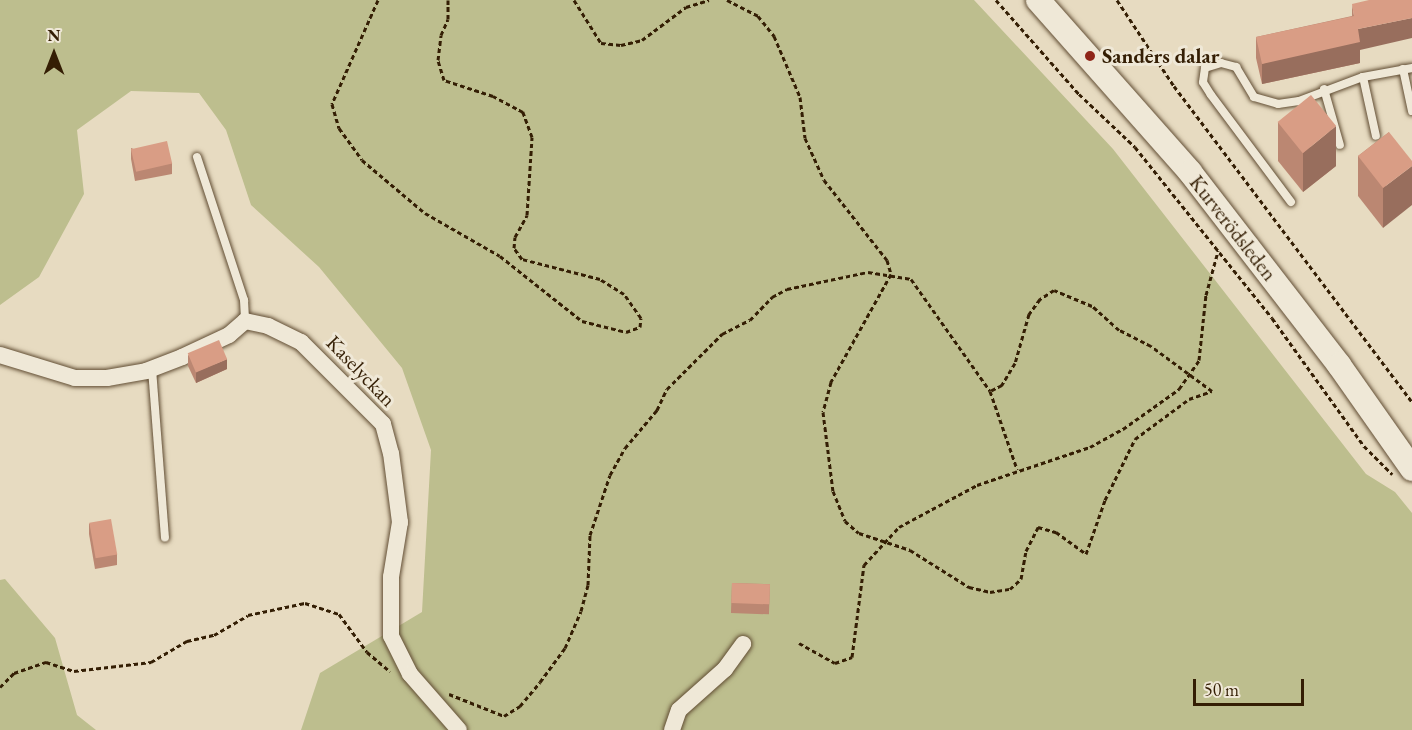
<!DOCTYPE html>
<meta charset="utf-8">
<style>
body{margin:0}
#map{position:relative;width:1412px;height:730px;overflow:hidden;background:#e7dbc1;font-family:"EB Garamond",serif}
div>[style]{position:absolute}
.green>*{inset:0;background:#bdbe8e}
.path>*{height:3px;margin-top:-1.5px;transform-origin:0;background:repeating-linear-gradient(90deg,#341e04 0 4.5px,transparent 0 7.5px)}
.roads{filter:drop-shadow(0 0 2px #614d33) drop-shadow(0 0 2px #614d33)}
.lane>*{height:8px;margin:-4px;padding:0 4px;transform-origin:4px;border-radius:4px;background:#efe8d7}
.street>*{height:16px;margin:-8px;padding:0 8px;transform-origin:8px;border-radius:8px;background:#efe8d7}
.secondary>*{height:24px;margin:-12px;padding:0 12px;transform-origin:12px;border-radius:12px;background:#efe8d7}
.wall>*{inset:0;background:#bb8772;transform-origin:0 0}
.shaded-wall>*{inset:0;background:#986e5d}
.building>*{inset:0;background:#d99d85;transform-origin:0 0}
.dots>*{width:16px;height:16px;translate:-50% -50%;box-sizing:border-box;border:3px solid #efe8d7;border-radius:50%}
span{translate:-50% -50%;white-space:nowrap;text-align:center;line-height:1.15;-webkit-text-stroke:6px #efe8d7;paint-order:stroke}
.poi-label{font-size:21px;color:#341e04;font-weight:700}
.left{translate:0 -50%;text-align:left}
.street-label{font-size:21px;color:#341e04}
.north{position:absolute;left:24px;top:24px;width:60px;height:60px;-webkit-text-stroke:4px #efe8d7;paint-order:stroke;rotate:0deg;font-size:16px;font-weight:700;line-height:24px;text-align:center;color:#341e04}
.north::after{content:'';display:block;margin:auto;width:21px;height:27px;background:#341e04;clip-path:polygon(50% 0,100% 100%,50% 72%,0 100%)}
.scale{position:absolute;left:1193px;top:679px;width:111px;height:27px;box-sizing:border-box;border:3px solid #341e04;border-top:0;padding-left:8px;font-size:18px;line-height:21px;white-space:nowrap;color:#341e04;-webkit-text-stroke:4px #efe8d7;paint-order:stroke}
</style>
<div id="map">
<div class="green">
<i style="clip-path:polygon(0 0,974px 0,1113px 149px,1366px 474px,1395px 492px,1412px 513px,1412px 730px,301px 730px,320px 673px,422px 612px,431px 450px,402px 368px,319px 267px,251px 205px,226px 130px,199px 93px,131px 91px,77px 130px,84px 194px,39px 277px,0 305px)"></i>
<i style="clip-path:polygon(5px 579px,55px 638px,77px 715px,96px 730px,0 730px,0 580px)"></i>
</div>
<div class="path">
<i style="left:378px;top:0;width:114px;rotate:113.9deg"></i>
<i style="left:332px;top:104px;width:25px;rotate:74deg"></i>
<i style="left:339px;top:128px;width:39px;rotate:54deg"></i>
<i style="left:362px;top:160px;width:82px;rotate:40.1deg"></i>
<i style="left:425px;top:213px;width:86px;rotate:29.8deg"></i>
<i style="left:500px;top:256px;width:105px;rotate:38.4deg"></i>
<i style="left:582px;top:321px;width:45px;rotate:14deg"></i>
<i style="left:626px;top:332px;width:15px;rotate:-20deg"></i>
<i style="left:640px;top:327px;width:9px;rotate:-84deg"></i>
<i style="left:641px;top:318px;width:29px;rotate:-125deg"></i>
<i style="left:624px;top:294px;width:28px;rotate:-148deg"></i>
<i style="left:600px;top:279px;width:81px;rotate:-165.6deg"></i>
<i style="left:522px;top:259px;width:14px;rotate:-126deg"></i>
<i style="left:514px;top:248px;width:11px;rotate:-85deg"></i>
<i style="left:515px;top:237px;width:25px;rotate:-61deg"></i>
<i style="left:527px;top:215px;width:78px;rotate:-86.3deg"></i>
<i style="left:532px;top:137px;width:27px;rotate:-110deg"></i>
<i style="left:523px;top:112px;width:34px;rotate:-152deg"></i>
<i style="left:493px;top:96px;width:52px;rotate:-161.9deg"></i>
<i style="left:444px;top:80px;width:21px;rotate:-107deg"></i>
<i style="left:438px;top:60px;width:25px;rotate:-83deg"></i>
<i style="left:441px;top:35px;width:17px;rotate:-66deg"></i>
<i style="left:448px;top:19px;width:19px;rotate:-90deg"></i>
<i style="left:574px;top:0;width:51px;rotate:57.9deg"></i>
<i style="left:601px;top:43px;width:20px;rotate:6deg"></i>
<i style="left:621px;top:45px;width:22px;rotate:-13deg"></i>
<i style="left:642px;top:40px;width:55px;rotate:-36.9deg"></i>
<i style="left:686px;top:7px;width:24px;rotate:-17deg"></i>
<i style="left:727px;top:0;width:35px;rotate:27deg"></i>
<i style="left:758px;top:16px;width:26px;rotate:51deg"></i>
<i style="left:774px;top:36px;width:66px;rotate:66.9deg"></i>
<i style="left:800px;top:97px;width:41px;rotate:83deg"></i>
<i style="left:805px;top:138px;width:46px;rotate:65.7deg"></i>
<i style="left:824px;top:180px;width:102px;rotate:51.8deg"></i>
<i style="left:887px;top:260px;width:15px;rotate:74deg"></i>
<i style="left:891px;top:274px;width:124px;rotate:119.1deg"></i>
<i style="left:831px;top:382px;width:31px;rotate:105deg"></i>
<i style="left:823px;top:412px;width:80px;rotate:82.8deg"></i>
<i style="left:833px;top:491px;width:32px;rotate:68deg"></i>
<i style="left:845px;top:521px;width:18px;rotate:41deg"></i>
<i style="left:859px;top:533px;width:54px;rotate:18.4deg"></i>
<i style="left:910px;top:550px;width:70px;rotate:32.1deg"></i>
<i style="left:969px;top:587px;width:22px;rotate:13deg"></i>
<i style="left:990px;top:592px;width:20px;rotate:-9deg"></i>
<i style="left:1010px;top:589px;width:15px;rotate:-42deg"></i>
<i style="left:1021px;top:579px;width:28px;rotate:-80deg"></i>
<i style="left:1026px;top:551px;width:27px;rotate:-63deg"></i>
<i style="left:1038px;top:527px;width:19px;rotate:16deg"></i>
<i style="left:1056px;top:532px;width:37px;rotate:36deg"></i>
<i style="left:1086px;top:554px;width:57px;rotate:-70.6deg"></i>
<i style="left:1105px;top:500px;width:68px;rotate:-63.8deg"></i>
<i style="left:1135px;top:439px;width:67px;rotate:-36.5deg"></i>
<i style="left:1189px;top:399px;width:24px;rotate:-19deg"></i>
<i style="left:1212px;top:391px;width:76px;rotate:-143.6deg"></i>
<i style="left:1151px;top:346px;width:36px;rotate:-153deg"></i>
<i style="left:1119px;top:330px;width:36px;rotate:-138deg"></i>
<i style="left:1092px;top:306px;width:41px;rotate:-157.2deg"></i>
<i style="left:1054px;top:290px;width:17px;rotate:147deg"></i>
<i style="left:1040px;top:299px;width:19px;rotate:126deg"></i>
<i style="left:1029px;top:314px;width:51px;rotate:105.9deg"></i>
<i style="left:1015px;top:363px;width:26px;rotate:121deg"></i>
<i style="left:1002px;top:385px;width:13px;rotate:153deg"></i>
<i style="left:996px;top:0;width:125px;rotate:48.6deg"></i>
<i style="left:1079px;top:94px;width:77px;rotate:43.4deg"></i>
<i style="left:1135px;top:147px;width:219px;rotate:51.3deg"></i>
<i style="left:1272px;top:318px;width:158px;rotate:54.3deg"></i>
<i style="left:1364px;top:446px;width:40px;rotate:45deg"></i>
<i style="left:1117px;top:0;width:103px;rotate:56.5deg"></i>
<i style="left:1174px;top:86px;width:396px;rotate:53deg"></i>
<i style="left:799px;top:643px;width:41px;rotate:29.1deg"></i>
<i style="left:835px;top:663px;width:18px;rotate:-19deg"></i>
<i style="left:852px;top:657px;width:93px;rotate:-82.6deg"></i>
<i style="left:864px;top:565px;width:52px;rotate:-47.4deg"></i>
<i style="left:899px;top:527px;width:89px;rotate:-28.3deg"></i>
<i style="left:977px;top:485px;width:119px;rotate:-18.6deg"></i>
<i style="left:1090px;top:447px;width:38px;rotate:-29deg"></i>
<i style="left:1123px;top:429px;width:69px;rotate:-35.5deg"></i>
<i style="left:1179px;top:389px;width:35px;rotate:-55deg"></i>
<i style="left:1199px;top:360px;width:65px;rotate:-83.9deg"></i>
<i style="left:1206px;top:295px;width:46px;rotate:-74.7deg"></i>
<i style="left:0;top:687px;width:20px;rotate:-45deg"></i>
<i style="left:14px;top:673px;width:34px;rotate:-19deg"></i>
<i style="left:46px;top:662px;width:29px;rotate:18deg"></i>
<i style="left:74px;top:671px;width:78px;rotate:-6.7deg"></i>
<i style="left:151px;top:662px;width:42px;rotate:-30.3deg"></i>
<i style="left:187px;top:641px;width:28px;rotate:-13deg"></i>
<i style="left:214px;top:635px;width:39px;rotate:-30deg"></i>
<i style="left:248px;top:615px;width:58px;rotate:-11.9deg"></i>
<i style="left:305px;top:603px;width:36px;rotate:18deg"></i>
<i style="left:339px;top:614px;width:47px;rotate:53.6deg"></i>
<i style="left:367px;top:652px;width:30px;rotate:40deg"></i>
<i style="left:449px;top:694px;width:59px;rotate:21.8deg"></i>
<i style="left:504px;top:716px;width:19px;rotate:-32deg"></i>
<i style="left:520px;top:706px;width:31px;rotate:-50deg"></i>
<i style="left:540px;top:682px;width:42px;rotate:-53.7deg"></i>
<i style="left:565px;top:648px;width:40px;rotate:-66.6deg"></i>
<i style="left:581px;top:611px;width:27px;rotate:-75deg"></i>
<i style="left:588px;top:585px;width:50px;rotate:-87.7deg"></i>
<i style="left:590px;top:535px;width:63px;rotate:-71.6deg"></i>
<i style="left:610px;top:475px;width:31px;rotate:-61deg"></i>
<i style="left:625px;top:448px;width:50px;rotate:-49.9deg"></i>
<i style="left:657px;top:410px;width:23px;rotate:-65deg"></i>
<i style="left:667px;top:389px;width:78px;rotate:-45deg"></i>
<i style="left:722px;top:334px;width:31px;rotate:-27deg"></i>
<i style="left:750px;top:320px;width:32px;rotate:-46deg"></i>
<i style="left:772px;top:297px;width:17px;rotate:-28deg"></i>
<i style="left:787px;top:289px;width:83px;rotate:-11.9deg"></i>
<i style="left:868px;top:272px;width:44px;rotate:9.2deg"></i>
<i style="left:911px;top:279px;width:137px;rotate:54.8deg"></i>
<i style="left:990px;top:391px;width:83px;rotate:70.9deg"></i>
</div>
<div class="roads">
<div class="lane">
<i style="left:1403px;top:69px;width:43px;rotate:77.9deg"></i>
<i style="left:1363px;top:77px;width:60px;rotate:77.6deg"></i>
<i style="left:1324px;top:89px;width:58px;rotate:74.1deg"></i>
<i style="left:197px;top:157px;width:151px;rotate:71.8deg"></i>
<i style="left:244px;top:300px;width:21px;rotate:87deg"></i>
<i style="left:1291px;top:202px;width:134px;rotate:-126.8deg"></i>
<i style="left:1211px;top:95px;width:15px;rotate:-122deg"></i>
<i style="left:1203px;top:82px;width:14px;rotate:-82deg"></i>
<i style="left:1205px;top:68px;width:17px;rotate:-17deg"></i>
<i style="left:1221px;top:63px;width:16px;rotate:15deg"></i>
<i style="left:1236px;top:67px;width:35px;rotate:59deg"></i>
<i style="left:1254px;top:97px;width:25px;rotate:16deg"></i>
<i style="left:1278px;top:104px;width:21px;rotate:-8deg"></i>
<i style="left:1299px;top:101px;width:68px;rotate:-20.6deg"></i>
<i style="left:1363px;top:77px;width:50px;rotate:-10.4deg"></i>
<i style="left:152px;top:369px;width:169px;rotate:85.6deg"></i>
</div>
<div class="street">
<i style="left:0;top:355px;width:78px;rotate:17deg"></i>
<i style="left:75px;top:378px;width:32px"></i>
<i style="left:107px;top:378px;width:40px;rotate:-10deg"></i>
<i style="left:146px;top:371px;width:39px;rotate:-21deg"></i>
<i style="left:182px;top:357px;width:52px;rotate:-25.1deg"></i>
<i style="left:229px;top:335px;width:21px;rotate:-41deg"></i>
<i style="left:245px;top:321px;width:24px;rotate:12deg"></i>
<i style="left:268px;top:326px;width:37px;rotate:26deg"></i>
<i style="left:301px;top:342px;width:116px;rotate:45deg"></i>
<i style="left:383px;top:424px;width:30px;rotate:75deg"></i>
<i style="left:391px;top:453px;width:70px;rotate:82.6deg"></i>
<i style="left:400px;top:522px;width:56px;rotate:99.3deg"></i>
<i style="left:391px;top:577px;width:59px;rotate:90deg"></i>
<i style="left:391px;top:636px;width:42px;rotate:63.4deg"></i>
<i style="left:410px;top:674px;width:74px;rotate:48.8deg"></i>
<i style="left:672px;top:730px;width:21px;rotate:-71deg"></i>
<i style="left:679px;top:710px;width:62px;rotate:-41.7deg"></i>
<i style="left:725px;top:669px;width:31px;rotate:-54deg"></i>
</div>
<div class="secondary">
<i style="left:1038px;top:0;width:230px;rotate:48.5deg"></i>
<i style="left:1190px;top:172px;width:244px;rotate:52.3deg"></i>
<i style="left:1339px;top:365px;width:127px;rotate:54.9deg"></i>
</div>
</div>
<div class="wall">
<i style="clip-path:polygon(1352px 4px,1360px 50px,1360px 63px,1262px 84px,1256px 58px,1256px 37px,1352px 16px)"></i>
<i style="clip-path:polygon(1278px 122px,1336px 166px,1303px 192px,1278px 161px)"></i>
<i style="clip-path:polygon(1389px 132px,1383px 228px,1358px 196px,1358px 156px)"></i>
<i style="clip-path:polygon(131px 148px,172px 163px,172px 174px,135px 181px,131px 159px)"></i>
<i style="clip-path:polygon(188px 355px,227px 369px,196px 383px,188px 366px)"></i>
<i style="clip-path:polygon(89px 523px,117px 554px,117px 565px,95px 569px,89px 534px)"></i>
<i style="left:732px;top:583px;width:38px;height:30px;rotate:2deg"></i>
</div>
<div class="shaded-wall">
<i style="clip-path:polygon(1412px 18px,1412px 38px,1360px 50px,1360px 63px,1262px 84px,1262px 64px,1358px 29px)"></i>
<i style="clip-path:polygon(1336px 126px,1336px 166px,1303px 192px,1303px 153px)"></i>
<i style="clip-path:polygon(1412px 166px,1412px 205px,1383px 228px,1383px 188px)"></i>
<i style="clip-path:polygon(227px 359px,227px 369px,196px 383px,196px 372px)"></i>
</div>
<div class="building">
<i style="clip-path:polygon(1369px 0,1412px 0,1412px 18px,1358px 29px,1360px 42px,1262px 64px,1256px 37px,1354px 16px,1352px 4px)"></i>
<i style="left:1311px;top:95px;width:40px;height:43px;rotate:51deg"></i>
<i style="clip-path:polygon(1389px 132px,1412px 161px,1412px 166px,1383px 188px,1358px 156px)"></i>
<i style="left:167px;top:141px;width:23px;height:37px;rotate:77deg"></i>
<i style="left:219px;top:340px;width:21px;height:34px;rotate:67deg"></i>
<i style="left:111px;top:519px;width:36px;height:22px;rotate:80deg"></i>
<i style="left:732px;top:583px;width:38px;height:20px;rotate:2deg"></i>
</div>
<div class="dots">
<i style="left:1090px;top:56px;background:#8f2418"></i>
</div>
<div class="poi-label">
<span class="left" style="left:1102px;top:56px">Sanders dalar</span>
</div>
<div class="street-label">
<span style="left:1233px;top:228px;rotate:52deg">Kurverödsleden</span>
<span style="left:361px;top:371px;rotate:46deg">Kaselyckan</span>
</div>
<div class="north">N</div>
<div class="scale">50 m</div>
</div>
